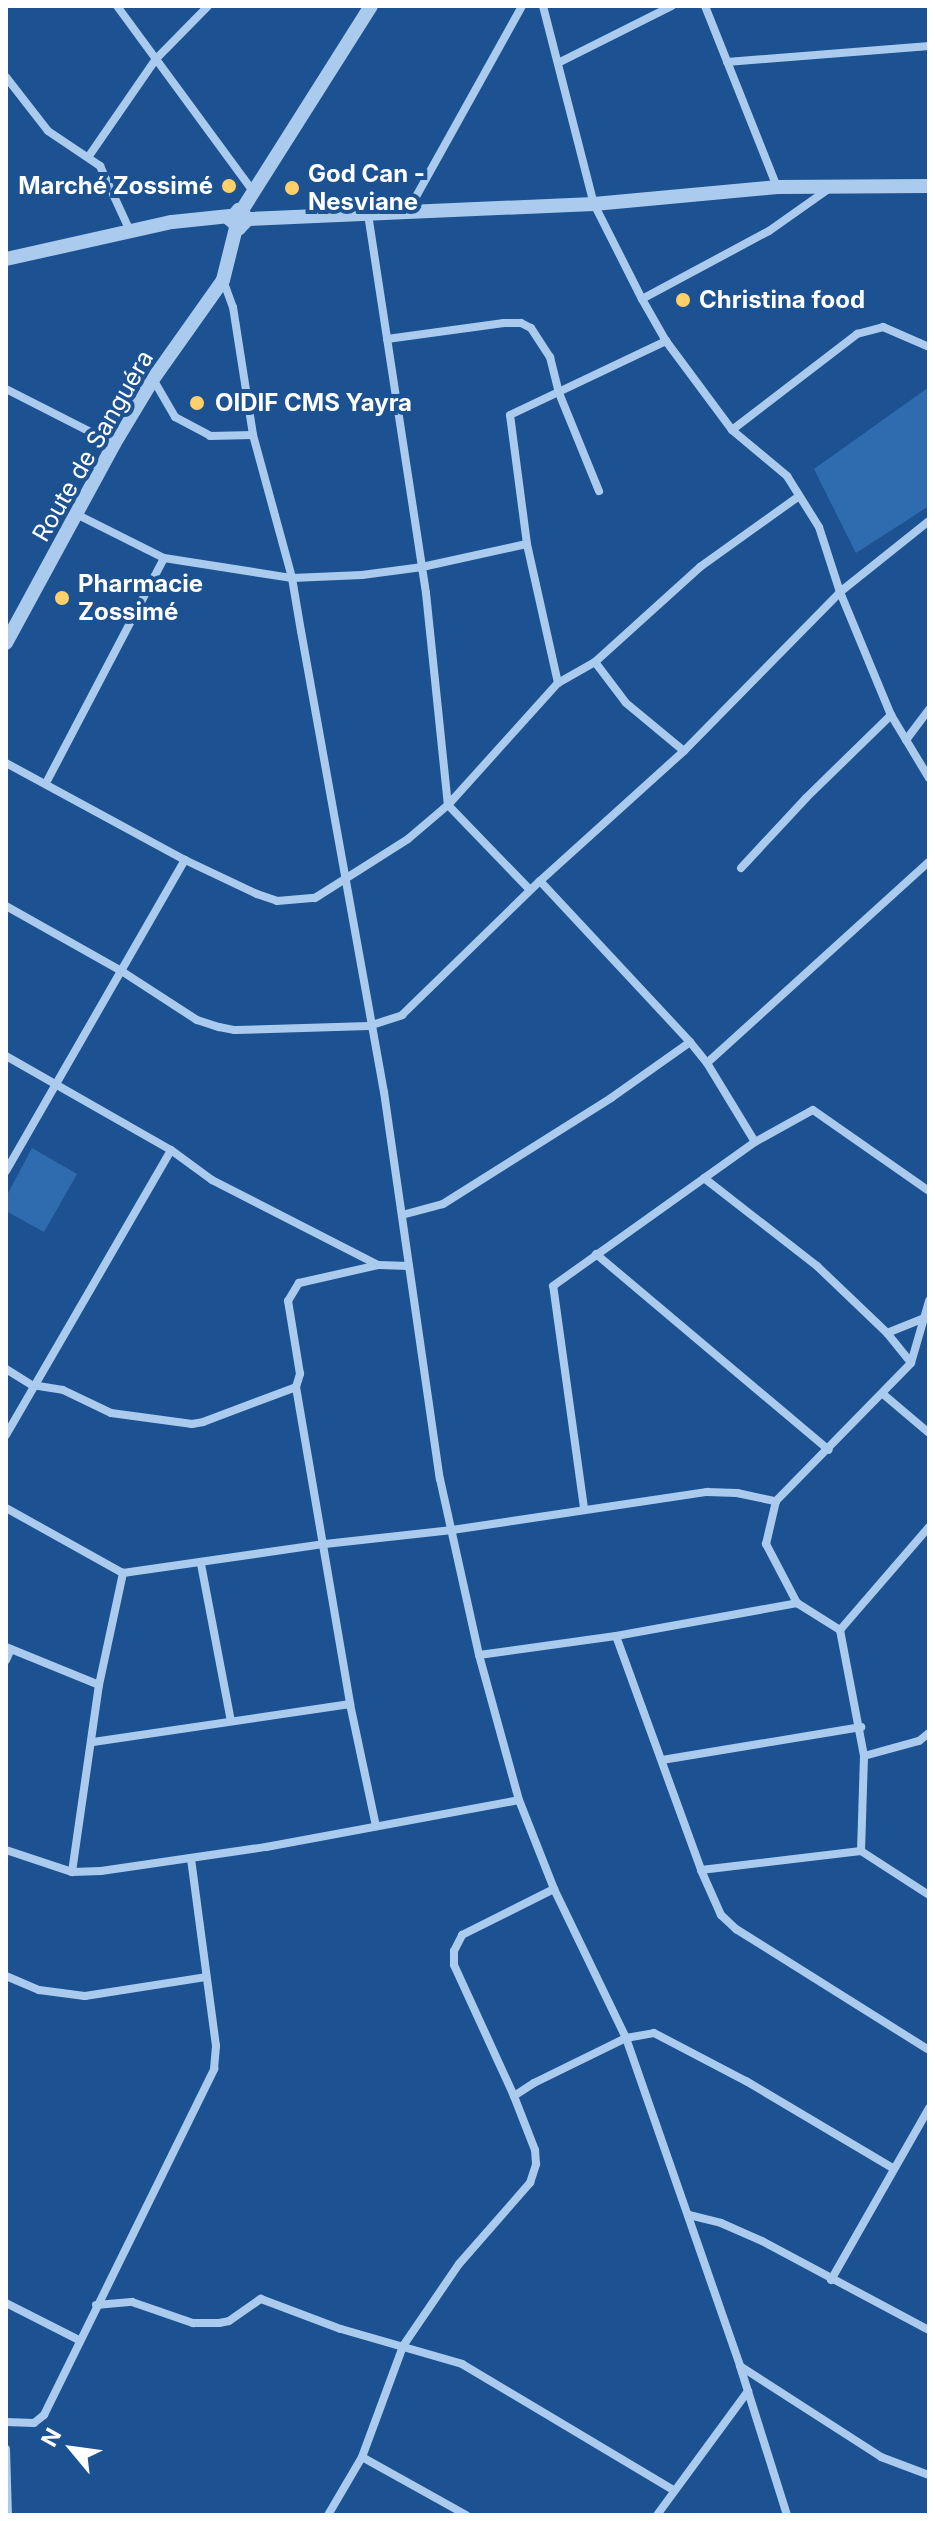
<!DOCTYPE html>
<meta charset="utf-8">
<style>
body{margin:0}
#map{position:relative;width:935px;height:2521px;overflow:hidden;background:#1c5291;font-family:Inter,sans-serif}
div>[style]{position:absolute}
.green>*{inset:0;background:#2f6caf}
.minor>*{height:8px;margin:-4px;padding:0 4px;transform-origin:4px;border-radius:4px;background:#abcbee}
.tertiary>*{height:14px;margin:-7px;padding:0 7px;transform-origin:7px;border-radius:7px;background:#abcbee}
.dots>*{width:22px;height:22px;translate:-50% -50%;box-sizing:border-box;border:4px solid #1c5291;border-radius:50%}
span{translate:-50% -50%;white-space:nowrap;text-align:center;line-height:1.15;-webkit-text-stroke:8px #1c5291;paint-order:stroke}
.poi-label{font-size:24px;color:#fff;font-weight:700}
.left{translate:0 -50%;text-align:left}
.right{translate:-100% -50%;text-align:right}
.street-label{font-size:24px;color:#fff}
.frame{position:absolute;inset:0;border:8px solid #fff;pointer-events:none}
.north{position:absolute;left:32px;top:2409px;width:80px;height:80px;-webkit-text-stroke:6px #1c5291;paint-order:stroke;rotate:299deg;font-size:22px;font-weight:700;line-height:32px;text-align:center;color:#fff}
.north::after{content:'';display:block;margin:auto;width:28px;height:36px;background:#fff;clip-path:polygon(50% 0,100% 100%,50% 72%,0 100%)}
</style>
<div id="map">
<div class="green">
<i style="clip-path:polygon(929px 387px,929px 506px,856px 553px,814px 469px)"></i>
<i style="clip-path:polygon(32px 1148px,77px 1174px,44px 1232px,6px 1211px,6px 1197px)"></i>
</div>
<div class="minor">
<i style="left:117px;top:6px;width:230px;rotate:53.7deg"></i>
<i style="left:543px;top:6px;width:204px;rotate:75.6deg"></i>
<i style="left:594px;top:204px;width:106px;rotate:63.2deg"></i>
<i style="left:642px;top:299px;width:48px;rotate:60.3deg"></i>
<i style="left:666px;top:341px;width:111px;rotate:53.4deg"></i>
<i style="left:732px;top:430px;width:72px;rotate:39.9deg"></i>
<i style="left:787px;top:476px;width:60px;rotate:57.9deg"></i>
<i style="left:819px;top:527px;width:68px;rotate:72.1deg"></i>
<i style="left:840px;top:592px;width:133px;rotate:67.5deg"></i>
<i style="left:891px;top:715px;width:74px;rotate:58.9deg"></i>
<i style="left:705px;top:6px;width:195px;rotate:68.3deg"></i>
<i style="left:560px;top:62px;width:125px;rotate:-26.6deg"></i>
<i style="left:727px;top:62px;width:203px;rotate:-4.5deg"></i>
<i style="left:6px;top:77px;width:68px;rotate:52.1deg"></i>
<i style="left:48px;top:131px;width:63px;rotate:33.9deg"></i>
<i style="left:100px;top:166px;width:72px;rotate:65.2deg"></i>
<i style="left:89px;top:156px;width:118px;rotate:-55.4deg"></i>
<i style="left:156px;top:59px;width:74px;rotate:-45.5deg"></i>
<i style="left:408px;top:211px;width:235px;rotate:-60.9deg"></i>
<i style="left:368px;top:214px;width:383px;rotate:81.3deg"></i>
<i style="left:426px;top:593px;width:213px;rotate:84.1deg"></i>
<i style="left:448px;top:805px;width:118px;rotate:46deg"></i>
<i style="left:223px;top:280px;width:29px;rotate:70deg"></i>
<i style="left:233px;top:307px;width:130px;rotate:81.1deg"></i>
<i style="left:253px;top:435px;width:148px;rotate:74.7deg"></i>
<i style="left:292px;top:578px;width:54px;rotate:80.4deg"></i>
<i style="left:301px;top:631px;width:468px;rotate:79.8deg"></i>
<i style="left:384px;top:1092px;width:391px;rotate:81.8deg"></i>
<i style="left:440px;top:1479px;width:180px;rotate:77.5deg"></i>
<i style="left:479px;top:1655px;width:150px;rotate:74.6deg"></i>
<i style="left:519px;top:1800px;width:96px;rotate:68.5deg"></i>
<i style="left:554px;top:1889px;width:165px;rotate:64.2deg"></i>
<i style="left:626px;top:2038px;width:347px;rotate:70.8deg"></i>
<i style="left:740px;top:2366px;width:156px;rotate:72.5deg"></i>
<i style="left:642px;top:299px;width:144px;rotate:-28.2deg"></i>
<i style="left:769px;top:231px;width:75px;rotate:-35.2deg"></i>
<i style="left:387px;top:339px;width:118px;rotate:-7.8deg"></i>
<i style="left:504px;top:323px;width:17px"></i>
<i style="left:521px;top:323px;width:11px;rotate:27deg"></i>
<i style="left:531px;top:328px;width:35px;rotate:57deg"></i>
<i style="left:550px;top:357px;width:37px;rotate:76deg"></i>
<i style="left:559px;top:393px;width:106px;rotate:67.8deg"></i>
<i style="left:153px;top:379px;width:44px;rotate:59.9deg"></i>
<i style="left:175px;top:417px;width:40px;rotate:28deg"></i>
<i style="left:210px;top:436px;width:43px;rotate:-1.3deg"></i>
<i style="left:6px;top:389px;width:121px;rotate:27deg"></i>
<i style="left:732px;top:430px;width:158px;rotate:-37.5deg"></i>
<i style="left:857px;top:334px;width:27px;rotate:-15deg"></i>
<i style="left:883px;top:327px;width:50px;rotate:23.5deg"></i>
<i style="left:78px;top:515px;width:96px;rotate:26.6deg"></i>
<i style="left:164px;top:558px;width:130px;rotate:8.9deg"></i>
<i style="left:292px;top:578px;width:70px;rotate:-2.5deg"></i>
<i style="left:362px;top:575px;width:61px;rotate:-7.6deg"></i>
<i style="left:422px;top:567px;width:107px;rotate:-12.4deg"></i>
<i style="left:595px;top:662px;width:51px;rotate:52.9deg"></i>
<i style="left:626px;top:703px;width:75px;rotate:39.6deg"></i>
<i style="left:558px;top:683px;width:142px;rotate:-102.6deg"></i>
<i style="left:527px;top:544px;width:130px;rotate:-97.5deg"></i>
<i style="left:510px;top:415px;width:173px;rotate:-25.4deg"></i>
<i style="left:906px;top:740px;width:39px;rotate:-53deg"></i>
<i style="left:6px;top:763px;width:204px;rotate:28.5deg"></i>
<i style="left:185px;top:860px;width:80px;rotate:25.3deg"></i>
<i style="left:257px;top:894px;width:21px;rotate:19deg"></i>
<i style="left:277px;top:901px;width:38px;rotate:-5deg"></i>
<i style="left:315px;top:898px;width:110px;rotate:-32.4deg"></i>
<i style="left:408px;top:839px;width:52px;rotate:-40.4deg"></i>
<i style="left:448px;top:805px;width:164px;rotate:-48deg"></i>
<i style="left:558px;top:683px;width:43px;rotate:-29.6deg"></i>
<i style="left:595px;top:662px;width:142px;rotate:-42.1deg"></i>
<i style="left:700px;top:567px;width:122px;rotate:-35.6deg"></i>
<i style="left:46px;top:783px;width:254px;rotate:-62.3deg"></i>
<i style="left:741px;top:868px;width:96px;rotate:-47.1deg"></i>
<i style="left:806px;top:798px;width:119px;rotate:-44.3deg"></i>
<i style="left:540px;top:881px;width:220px;rotate:47deg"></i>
<i style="left:690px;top:1042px;width:27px;rotate:51deg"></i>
<i style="left:707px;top:1063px;width:92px;rotate:58.7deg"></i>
<i style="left:6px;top:906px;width:134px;rotate:29.4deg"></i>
<i style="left:123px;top:972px;width:88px;rotate:33deg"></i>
<i style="left:197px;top:1020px;width:23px;rotate:18deg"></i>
<i style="left:219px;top:1027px;width:16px;rotate:11deg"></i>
<i style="left:235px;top:1030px;width:134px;rotate:-1.7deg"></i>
<i style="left:369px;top:1026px;width:35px;rotate:-18deg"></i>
<i style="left:402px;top:1015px;width:192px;rotate:-44.2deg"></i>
<i style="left:540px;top:881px;width:194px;rotate:-42.1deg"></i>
<i style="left:684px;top:751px;width:223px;rotate:-45.5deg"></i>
<i style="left:840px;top:592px;width:114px;rotate:-38.6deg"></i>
<i style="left:6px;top:1056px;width:190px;rotate:29.7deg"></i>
<i style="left:171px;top:1150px;width:51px;rotate:36.2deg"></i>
<i style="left:212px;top:1180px;width:186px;rotate:27.1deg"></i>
<i style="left:378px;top:1265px;width:31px;rotate:2deg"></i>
<i style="left:707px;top:1063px;width:299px;rotate:-42.2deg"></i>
<i style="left:6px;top:1171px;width:359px;rotate:-60.1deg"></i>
<i style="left:704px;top:1178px;width:143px;rotate:37.9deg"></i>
<i style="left:817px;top:1266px;width:97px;rotate:43.7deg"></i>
<i style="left:887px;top:1333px;width:38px;rotate:51deg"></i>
<i style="left:402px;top:1215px;width:42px;rotate:-15deg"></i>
<i style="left:443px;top:1204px;width:199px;rotate:-32.2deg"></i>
<i style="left:611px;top:1098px;width:97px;rotate:-35.3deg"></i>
<i style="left:596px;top:1254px;width:304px;rotate:40.1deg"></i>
<i style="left:887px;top:1333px;width:43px;rotate:-21.8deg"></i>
<i style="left:6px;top:1369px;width:31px;rotate:32deg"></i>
<i style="left:32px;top:1385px;width:31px;rotate:9deg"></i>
<i style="left:63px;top:1390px;width:53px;rotate:25.6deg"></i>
<i style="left:111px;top:1413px;width:82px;rotate:7.7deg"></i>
<i style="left:192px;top:1424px;width:11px;rotate:-10deg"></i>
<i style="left:203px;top:1422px;width:99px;rotate:-20.6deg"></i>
<i style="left:296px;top:1387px;width:14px;rotate:-73deg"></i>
<i style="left:300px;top:1374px;width:74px;rotate:-99.3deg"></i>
<i style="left:288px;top:1301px;width:21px;rotate:-59deg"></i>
<i style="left:299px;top:1283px;width:81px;rotate:-12.8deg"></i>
<i style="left:296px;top:1387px;width:322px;rotate:80.3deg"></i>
<i style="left:350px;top:1704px;width:125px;rotate:78deg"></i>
<i style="left:883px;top:1394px;width:60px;rotate:40.3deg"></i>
<i style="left:6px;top:1435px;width:329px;rotate:-59.9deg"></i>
<i style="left:6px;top:1508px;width:134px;rotate:29.1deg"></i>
<i style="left:123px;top:1573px;width:204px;rotate:-8.2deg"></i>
<i style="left:325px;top:1544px;width:128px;rotate:-6.3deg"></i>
<i style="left:452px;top:1530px;width:258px;rotate:-8.5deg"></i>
<i style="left:707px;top:1492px;width:30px;rotate:2deg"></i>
<i style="left:737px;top:1493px;width:40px;rotate:12deg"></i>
<i style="left:584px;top:1508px;width:224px;rotate:-97.9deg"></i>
<i style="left:553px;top:1286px;width:248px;rotate:-35.5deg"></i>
<i style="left:755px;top:1142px;width:66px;rotate:-28.9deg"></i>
<i style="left:813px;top:1110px;width:141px;rotate:34.9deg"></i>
<i style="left:201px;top:1564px;width:160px;rotate:79.2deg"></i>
<i style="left:797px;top:1603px;width:67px;rotate:-117.7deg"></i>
<i style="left:766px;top:1544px;width:44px;rotate:-76.9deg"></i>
<i style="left:776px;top:1501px;width:193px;rotate:-45.6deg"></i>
<i style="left:911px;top:1363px;width:65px;rotate:-73.8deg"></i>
<i style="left:840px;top:1630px;width:136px;rotate:-49.2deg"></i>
<i style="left:616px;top:1636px;width:249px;rotate:70deg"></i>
<i style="left:701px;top:1870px;width:49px;rotate:66deg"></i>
<i style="left:721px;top:1915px;width:21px;rotate:43deg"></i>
<i style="left:736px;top:1929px;width:228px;rotate:32.1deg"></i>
<i style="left:6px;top:1647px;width:100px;rotate:22.2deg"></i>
<i style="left:479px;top:1655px;width:138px;rotate:-7.9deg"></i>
<i style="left:616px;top:1636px;width:184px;rotate:-10.3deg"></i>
<i style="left:797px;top:1603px;width:51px;rotate:32.1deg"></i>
<i style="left:840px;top:1630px;width:128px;rotate:79.2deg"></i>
<i style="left:864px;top:1756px;width:95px;rotate:91.8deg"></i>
<i style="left:861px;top:1851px;width:81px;rotate:32.9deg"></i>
<i style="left:6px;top:1660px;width:12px;rotate:-66deg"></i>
<i style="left:93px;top:1742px;width:260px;rotate:-8.4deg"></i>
<i style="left:864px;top:1756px;width:57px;rotate:-15.3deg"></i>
<i style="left:919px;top:1741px;width:13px;rotate:-39deg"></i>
<i style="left:662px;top:1760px;width:202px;rotate:-9.4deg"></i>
<i style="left:6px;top:1850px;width:70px;rotate:18.4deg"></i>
<i style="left:72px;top:1872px;width:29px;rotate:-2deg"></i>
<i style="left:101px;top:1871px;width:167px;rotate:-8.3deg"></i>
<i style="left:266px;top:1847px;width:257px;rotate:-10.5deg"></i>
<i style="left:701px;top:1870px;width:161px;rotate:-6.8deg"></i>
<i style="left:72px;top:1872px;width:189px;rotate:-81.8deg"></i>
<i style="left:99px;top:1685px;width:115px;rotate:-77.9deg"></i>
<i style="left:6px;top:1976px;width:36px;rotate:23deg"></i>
<i style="left:39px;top:1990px;width:46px;rotate:7.4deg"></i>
<i style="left:85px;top:1996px;width:122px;rotate:-8.9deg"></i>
<i style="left:514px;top:2096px;width:144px;rotate:-114.6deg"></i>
<i style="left:454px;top:1965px;width:14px;rotate:-90deg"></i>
<i style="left:454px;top:1951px;width:18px;rotate:-63deg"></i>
<i style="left:462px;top:1935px;width:103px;rotate:-26.6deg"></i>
<i style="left:689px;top:2215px;width:33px;rotate:14deg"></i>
<i style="left:721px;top:2223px;width:45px;rotate:23.7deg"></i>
<i style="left:762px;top:2241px;width:189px;rotate:28.1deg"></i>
<i style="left:831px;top:2280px;width:198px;rotate:-60.3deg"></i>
<i style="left:6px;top:2303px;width:82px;rotate:26.9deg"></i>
<i style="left:96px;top:2305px;width:36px;rotate:-5deg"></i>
<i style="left:132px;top:2302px;width:65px;rotate:19deg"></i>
<i style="left:193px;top:2323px;width:26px"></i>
<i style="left:219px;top:2323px;width:10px;rotate:-11deg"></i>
<i style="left:229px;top:2321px;width:39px;rotate:-35deg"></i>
<i style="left:261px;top:2299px;width:85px;rotate:20.6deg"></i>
<i style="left:341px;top:2329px;width:126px;rotate:16.1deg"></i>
<i style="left:462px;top:2364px;width:246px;rotate:30.8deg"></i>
<i style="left:740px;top:2366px;width:168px;rotate:32.8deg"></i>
<i style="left:881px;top:2457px;width:51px;rotate:20.6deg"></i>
<i style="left:6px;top:2422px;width:28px;rotate:2deg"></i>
<i style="left:34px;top:2423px;width:13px;rotate:-39deg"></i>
<i style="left:44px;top:2415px;width:386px;rotate:-63.8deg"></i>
<i style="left:214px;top:2069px;width:23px;rotate:-85deg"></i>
<i style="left:216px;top:2046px;width:189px;rotate:-97.6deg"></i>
<i style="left:6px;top:2449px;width:66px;rotate:88.3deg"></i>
<i style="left:362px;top:2457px;width:119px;rotate:29.1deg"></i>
<i style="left:328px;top:2515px;width:67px;rotate:-59.6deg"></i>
<i style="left:362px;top:2457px;width:118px;rotate:-69.7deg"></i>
<i style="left:403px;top:2346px;width:99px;rotate:-55.7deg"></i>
<i style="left:459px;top:2264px;width:108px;rotate:-48.8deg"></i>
<i style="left:530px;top:2183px;width:20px;rotate:-72deg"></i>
<i style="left:536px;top:2164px;width:14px;rotate:-94deg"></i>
<i style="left:535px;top:2150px;width:58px;rotate:-111.3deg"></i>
<i style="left:514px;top:2096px;width:24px;rotate:-33deg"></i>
<i style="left:534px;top:2083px;width:102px;rotate:-26.1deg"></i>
<i style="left:626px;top:2038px;width:28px;rotate:-10deg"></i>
<i style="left:654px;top:2033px;width:104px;rotate:27.6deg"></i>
<i style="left:746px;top:2081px;width:172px;rotate:30.7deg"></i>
<i style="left:657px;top:2515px;width:154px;rotate:-53.7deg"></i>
</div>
<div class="tertiary">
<i style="left:242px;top:210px;width:241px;rotate:-57.7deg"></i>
<i style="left:248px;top:219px;width:13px;rotate:-135deg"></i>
<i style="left:239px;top:210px;width:13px;rotate:135deg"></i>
<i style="left:230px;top:219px;width:13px;rotate:45deg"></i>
<i style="left:239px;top:228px;width:13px;rotate:-45deg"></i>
<i style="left:248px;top:219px;width:346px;rotate:-2.5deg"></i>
<i style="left:594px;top:204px;width:184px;rotate:-5.3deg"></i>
<i style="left:777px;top:187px;width:152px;rotate:-0.4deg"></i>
<i style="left:6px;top:259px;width:170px;rotate:-12.6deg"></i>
<i style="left:172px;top:222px;width:58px;rotate:-5.9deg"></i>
<i style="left:6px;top:643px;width:226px;rotate:-61.5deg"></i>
<i style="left:114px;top:444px;width:76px;rotate:-59deg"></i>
<i style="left:153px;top:379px;width:121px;rotate:-54.7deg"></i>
<i style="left:223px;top:280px;width:54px;rotate:-76deg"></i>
</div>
<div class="dots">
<i style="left:229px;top:186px;background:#ffd069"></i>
<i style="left:292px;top:188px;background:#ffd069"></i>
<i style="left:683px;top:300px;background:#ffd069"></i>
<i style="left:197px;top:403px;background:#ffd069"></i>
<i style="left:62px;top:598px;background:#ffd069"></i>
</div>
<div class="poi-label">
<span class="left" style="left:308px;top:188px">God Can -<br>Nesviane</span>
<span class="right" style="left:213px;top:186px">Marché Zossimé</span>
<span class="left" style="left:699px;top:300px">Christina food</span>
<span class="left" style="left:215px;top:403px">OIDIF CMS Yayra</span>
<span class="left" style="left:78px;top:598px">Pharmacie<br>Zossimé</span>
</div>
<div class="street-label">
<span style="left:93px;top:446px;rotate:-60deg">Route de Sanguéra</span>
</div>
<div class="frame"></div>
<div class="north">N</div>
</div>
